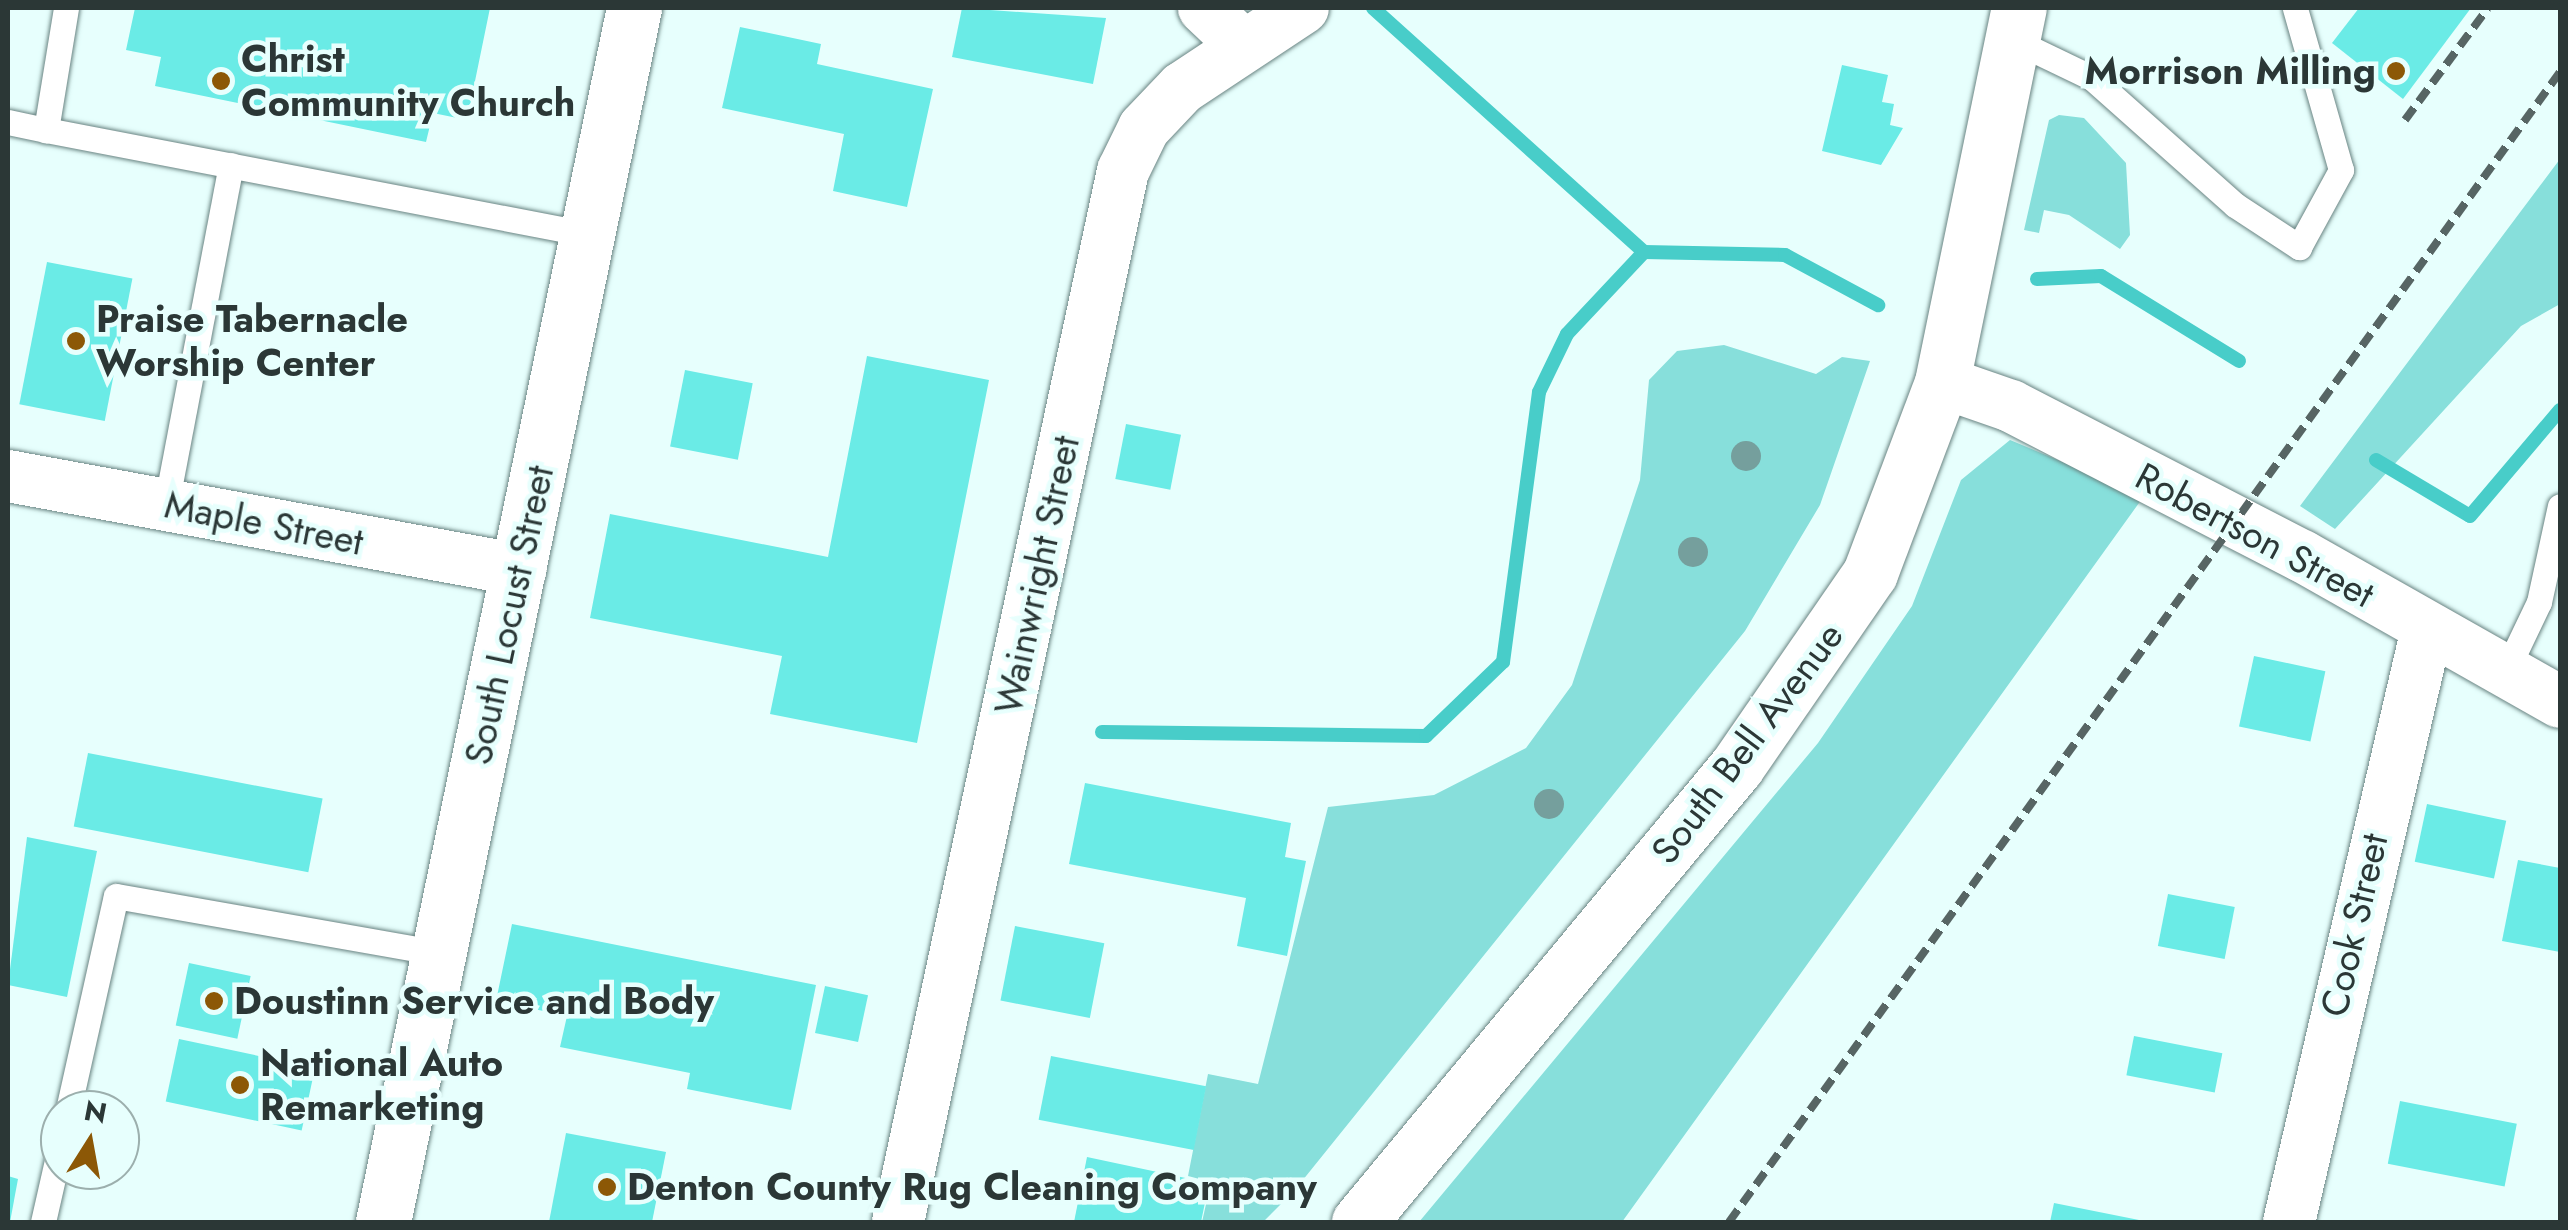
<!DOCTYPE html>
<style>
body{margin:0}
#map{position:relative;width:2568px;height:1230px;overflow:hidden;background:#e7fffd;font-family:Jost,sans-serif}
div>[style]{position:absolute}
.green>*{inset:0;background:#87dfdb}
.stream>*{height:14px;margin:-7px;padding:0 7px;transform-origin:7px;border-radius:7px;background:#48cdc9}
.building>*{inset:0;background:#6aebe6;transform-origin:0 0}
.roads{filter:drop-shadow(0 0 2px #698482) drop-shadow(0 0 2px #698482)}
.service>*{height:25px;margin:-12.5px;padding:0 12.5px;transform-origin:12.5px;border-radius:12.5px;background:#fff}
.minor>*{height:52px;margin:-26px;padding:0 26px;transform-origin:26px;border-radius:26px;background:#fff}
.secondary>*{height:55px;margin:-27.5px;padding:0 27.5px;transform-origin:27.5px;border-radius:27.5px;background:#fff}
.rail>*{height:8px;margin-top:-4px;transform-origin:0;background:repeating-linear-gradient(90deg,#576564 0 15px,transparent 0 23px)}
.trees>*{width:30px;height:30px;margin:-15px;border-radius:50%;background:#759f9d}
.dots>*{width:28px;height:28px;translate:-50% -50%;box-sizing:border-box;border:5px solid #e7fffd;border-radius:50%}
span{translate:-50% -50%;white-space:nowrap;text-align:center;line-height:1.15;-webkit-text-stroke:9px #e7fffd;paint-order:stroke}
.poi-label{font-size:38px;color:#2b3736;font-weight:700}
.left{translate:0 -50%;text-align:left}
.right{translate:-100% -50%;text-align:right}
.street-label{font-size:38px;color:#2b3736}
.frame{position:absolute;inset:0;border:10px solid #2b3736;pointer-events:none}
.north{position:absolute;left:40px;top:1090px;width:100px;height:100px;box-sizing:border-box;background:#e7fffd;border:2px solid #9cafad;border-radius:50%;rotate:11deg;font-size:28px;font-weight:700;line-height:40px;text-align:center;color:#2b3736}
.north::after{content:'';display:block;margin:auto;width:35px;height:45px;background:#8c5806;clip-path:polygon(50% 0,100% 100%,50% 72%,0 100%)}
</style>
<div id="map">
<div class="green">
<i style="clip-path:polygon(2059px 115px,2084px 118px,2126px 163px,2130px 235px,2120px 249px,2069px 215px,2044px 210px,2039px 233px,2024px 230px,2049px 120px)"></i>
<i style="clip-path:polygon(2560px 159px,2560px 304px,2521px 326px,2335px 529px,2300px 506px)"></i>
<i style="clip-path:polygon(1724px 345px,1816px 374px,1842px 357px,1870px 361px,1820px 505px,1745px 631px,1294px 1191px,1263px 1222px,1202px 1222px,1211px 1182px,1188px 1176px,1208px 1074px,1258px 1084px,1328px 807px,1434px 795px,1526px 748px,1572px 685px,1640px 480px,1649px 380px,1677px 351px)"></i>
<i style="clip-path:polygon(2010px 440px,2144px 496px,1622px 1222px,1419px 1222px,1818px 743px,1912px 606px,1961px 480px)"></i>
</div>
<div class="stream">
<i style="left:1373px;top:8px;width:365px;rotate:42deg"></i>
<i style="left:2037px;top:279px;width:64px;rotate:-2.7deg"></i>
<i style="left:2101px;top:276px;width:162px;rotate:31.6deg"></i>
<i style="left:2376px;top:460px;width:109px;rotate:30.8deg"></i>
<i style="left:2470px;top:516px;width:139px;rotate:-49.7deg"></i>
<i style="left:1102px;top:732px;width:324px;rotate:0.7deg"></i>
<i style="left:1426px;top:736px;width:107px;rotate:-43.9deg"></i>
<i style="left:1503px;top:662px;width:272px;rotate:-82.4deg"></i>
<i style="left:1539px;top:392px;width:64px;rotate:-64.2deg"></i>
<i style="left:1567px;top:334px;width:112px;rotate:-46.8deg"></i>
<i style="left:1644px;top:252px;width:141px;rotate:1.2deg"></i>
<i style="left:1785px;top:255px;width:106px;rotate:28.3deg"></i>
</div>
<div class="building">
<i style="clip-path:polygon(135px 8px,490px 8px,467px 120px,433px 113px,426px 142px,155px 86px,161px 57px,126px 50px)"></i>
<i style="clip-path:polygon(962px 8px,1106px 18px,1093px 84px,952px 57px)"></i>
<i style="clip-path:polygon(2359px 8px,2471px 8px,2403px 99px,2332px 43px)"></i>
<i style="clip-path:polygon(740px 27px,821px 44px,817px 64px,933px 89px,907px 207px,833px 191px,844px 134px,722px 108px)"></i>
<i style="clip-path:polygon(1842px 65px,1888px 75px,1882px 102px,1894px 104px,1890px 125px,1903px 128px,1881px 165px,1822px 151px)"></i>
<i style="left:47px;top:262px;width:87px;height:145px;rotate:11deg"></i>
<i style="clip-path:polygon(867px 356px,989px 380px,917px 743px,770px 714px,782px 656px,590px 618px,610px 514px,828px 557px)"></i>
<i style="left:685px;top:370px;width:69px;height:78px;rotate:11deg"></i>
<i style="left:1126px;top:424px;width:56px;height:56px;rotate:11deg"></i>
<i style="left:2254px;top:656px;width:73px;height:72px;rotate:12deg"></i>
<i style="left:88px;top:753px;width:239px;height:75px;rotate:11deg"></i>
<i style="clip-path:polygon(1085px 783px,1291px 823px,1285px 857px,1306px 861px,1287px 956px,1237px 946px,1246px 898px,1069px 864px)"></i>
<i style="left:2427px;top:804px;width:81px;height:59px;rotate:12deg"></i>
<i style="clip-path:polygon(27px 837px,97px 851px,67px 997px,8px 985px)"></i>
<i style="clip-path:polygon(2518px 860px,2560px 868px,2560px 952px,2502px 941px)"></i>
<i style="left:2168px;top:894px;width:68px;height:53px;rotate:11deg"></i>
<i style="clip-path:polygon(512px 924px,816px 985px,791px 1110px,687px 1089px,690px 1073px,560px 1047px,567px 1016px,496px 1001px)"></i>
<i style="left:1015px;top:926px;width:91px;height:76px;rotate:11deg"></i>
<i style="left:189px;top:963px;width:63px;height:64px;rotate:12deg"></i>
<i style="left:825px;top:986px;width:44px;height:48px;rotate:12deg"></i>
<i style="left:2134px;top:1036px;width:90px;height:40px;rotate:11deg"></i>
<i style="left:179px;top:1039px;width:139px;height:64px;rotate:12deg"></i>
<i style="left:1051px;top:1056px;width:158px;height:65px;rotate:11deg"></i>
<i style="left:2400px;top:1101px;width:119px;height:64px;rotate:11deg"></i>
<i style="clip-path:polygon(566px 1133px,666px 1152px,652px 1222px,549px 1222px)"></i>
<i style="clip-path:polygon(1087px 1157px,1209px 1183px,1201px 1222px,1074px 1222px)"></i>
<i style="clip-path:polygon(8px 1176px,18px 1179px,10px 1222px,8px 1222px)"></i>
<i style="clip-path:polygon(2054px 1203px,2144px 1221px,2144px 1222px,2050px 1222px)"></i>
</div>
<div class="roads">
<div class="service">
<i style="left:66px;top:8px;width:124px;rotate:99.3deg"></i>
<i style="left:46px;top:130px;width:551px;rotate:10.88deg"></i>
<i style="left:2013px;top:40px;width:88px;rotate:25.7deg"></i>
<i style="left:2092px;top:78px;width:191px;rotate:41.6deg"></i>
<i style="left:2235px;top:205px;width:77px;rotate:33.3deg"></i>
<i style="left:2299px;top:247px;width:88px;rotate:-61.4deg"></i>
<i style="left:2341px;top:170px;width:168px;rotate:-105.9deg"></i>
<i style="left:8px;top:122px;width:39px;rotate:12deg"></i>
<i style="left:166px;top:505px;width:346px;rotate:-79.2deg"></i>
<i style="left:2506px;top:671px;width:76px;rotate:-64.4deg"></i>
<i style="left:2539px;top:602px;width:98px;rotate:-77.7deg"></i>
<i style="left:68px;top:1110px;width:219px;rotate:-77.4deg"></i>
<i style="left:116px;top:896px;width:328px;rotate:10deg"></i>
<i style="left:43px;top:1222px;width:77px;rotate:-77.2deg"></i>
</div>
<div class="minor">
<i style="left:1204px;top:8px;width:55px;rotate:43.5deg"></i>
<i style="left:1942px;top:382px;width:73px;rotate:19.2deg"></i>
<i style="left:2011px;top:406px;width:327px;rotate:27.3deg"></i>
<i style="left:2302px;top:556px;width:296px;rotate:29.5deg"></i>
<i style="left:8px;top:476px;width:521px;rotate:10.4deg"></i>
<i style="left:898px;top:1222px;width:1075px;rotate:-77.92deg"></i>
<i style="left:1123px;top:171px;width:48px;rotate:-64deg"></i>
<i style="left:1144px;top:128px;width:55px;rotate:-46.5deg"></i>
<i style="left:1182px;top:88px;width:145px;rotate:-33.5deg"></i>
<i style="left:2289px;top:1222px;width:609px;rotate:-76.9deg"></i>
</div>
<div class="secondary">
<i style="left:383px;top:1222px;width:1240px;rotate:-78.32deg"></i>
<i style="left:1359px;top:1222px;width:592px;rotate:-50.34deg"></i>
<i style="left:1737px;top:766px;width:234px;rotate:-55.4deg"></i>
<i style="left:1870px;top:573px;width:204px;rotate:-69.3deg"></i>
<i style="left:1942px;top:382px;width:382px;rotate:-78.4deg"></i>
</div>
</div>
<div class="rail">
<i style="left:2405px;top:120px;width:139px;rotate:-53.5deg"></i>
<i style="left:1729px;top:1222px;width:1419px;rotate:-54.15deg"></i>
</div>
<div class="trees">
<i style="left:1746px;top:456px"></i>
<i style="left:1693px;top:552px"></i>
<i style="left:1549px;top:804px"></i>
</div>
<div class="dots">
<i style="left:2396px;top:71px;background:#8c5806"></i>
<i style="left:221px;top:81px;background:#8c5806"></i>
<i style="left:76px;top:341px;background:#8c5806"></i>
<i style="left:214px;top:1001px;background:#8c5806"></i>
<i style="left:240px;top:1085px;background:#8c5806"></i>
<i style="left:607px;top:1187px;background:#8c5806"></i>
</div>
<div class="poi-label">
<span class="left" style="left:241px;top:81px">Christ<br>Community Church</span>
<span class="right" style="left:2376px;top:71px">Morrison Milling</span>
<span class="left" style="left:96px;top:341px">Praise Tabernacle<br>Worship Center</span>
<span class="left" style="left:234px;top:1001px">Doustinn Service and Body</span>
<span class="left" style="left:260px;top:1085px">National Auto<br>Remarketing</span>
<span class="left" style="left:627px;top:1187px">Denton County Rug Cleaning Company</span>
</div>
<div class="street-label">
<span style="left:264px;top:523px;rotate:11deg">Maple Street</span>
<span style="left:2255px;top:535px;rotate:28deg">Robertson Street</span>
<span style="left:1037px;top:575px;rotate:-78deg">Wainwright Street</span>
<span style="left:509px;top:615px;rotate:-78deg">South Locust Street</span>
<span style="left:1747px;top:743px;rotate:-53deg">South Bell Avenue</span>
<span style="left:2354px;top:925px;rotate:-77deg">Cook Street</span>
</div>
<div class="frame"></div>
<div class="north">N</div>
</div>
